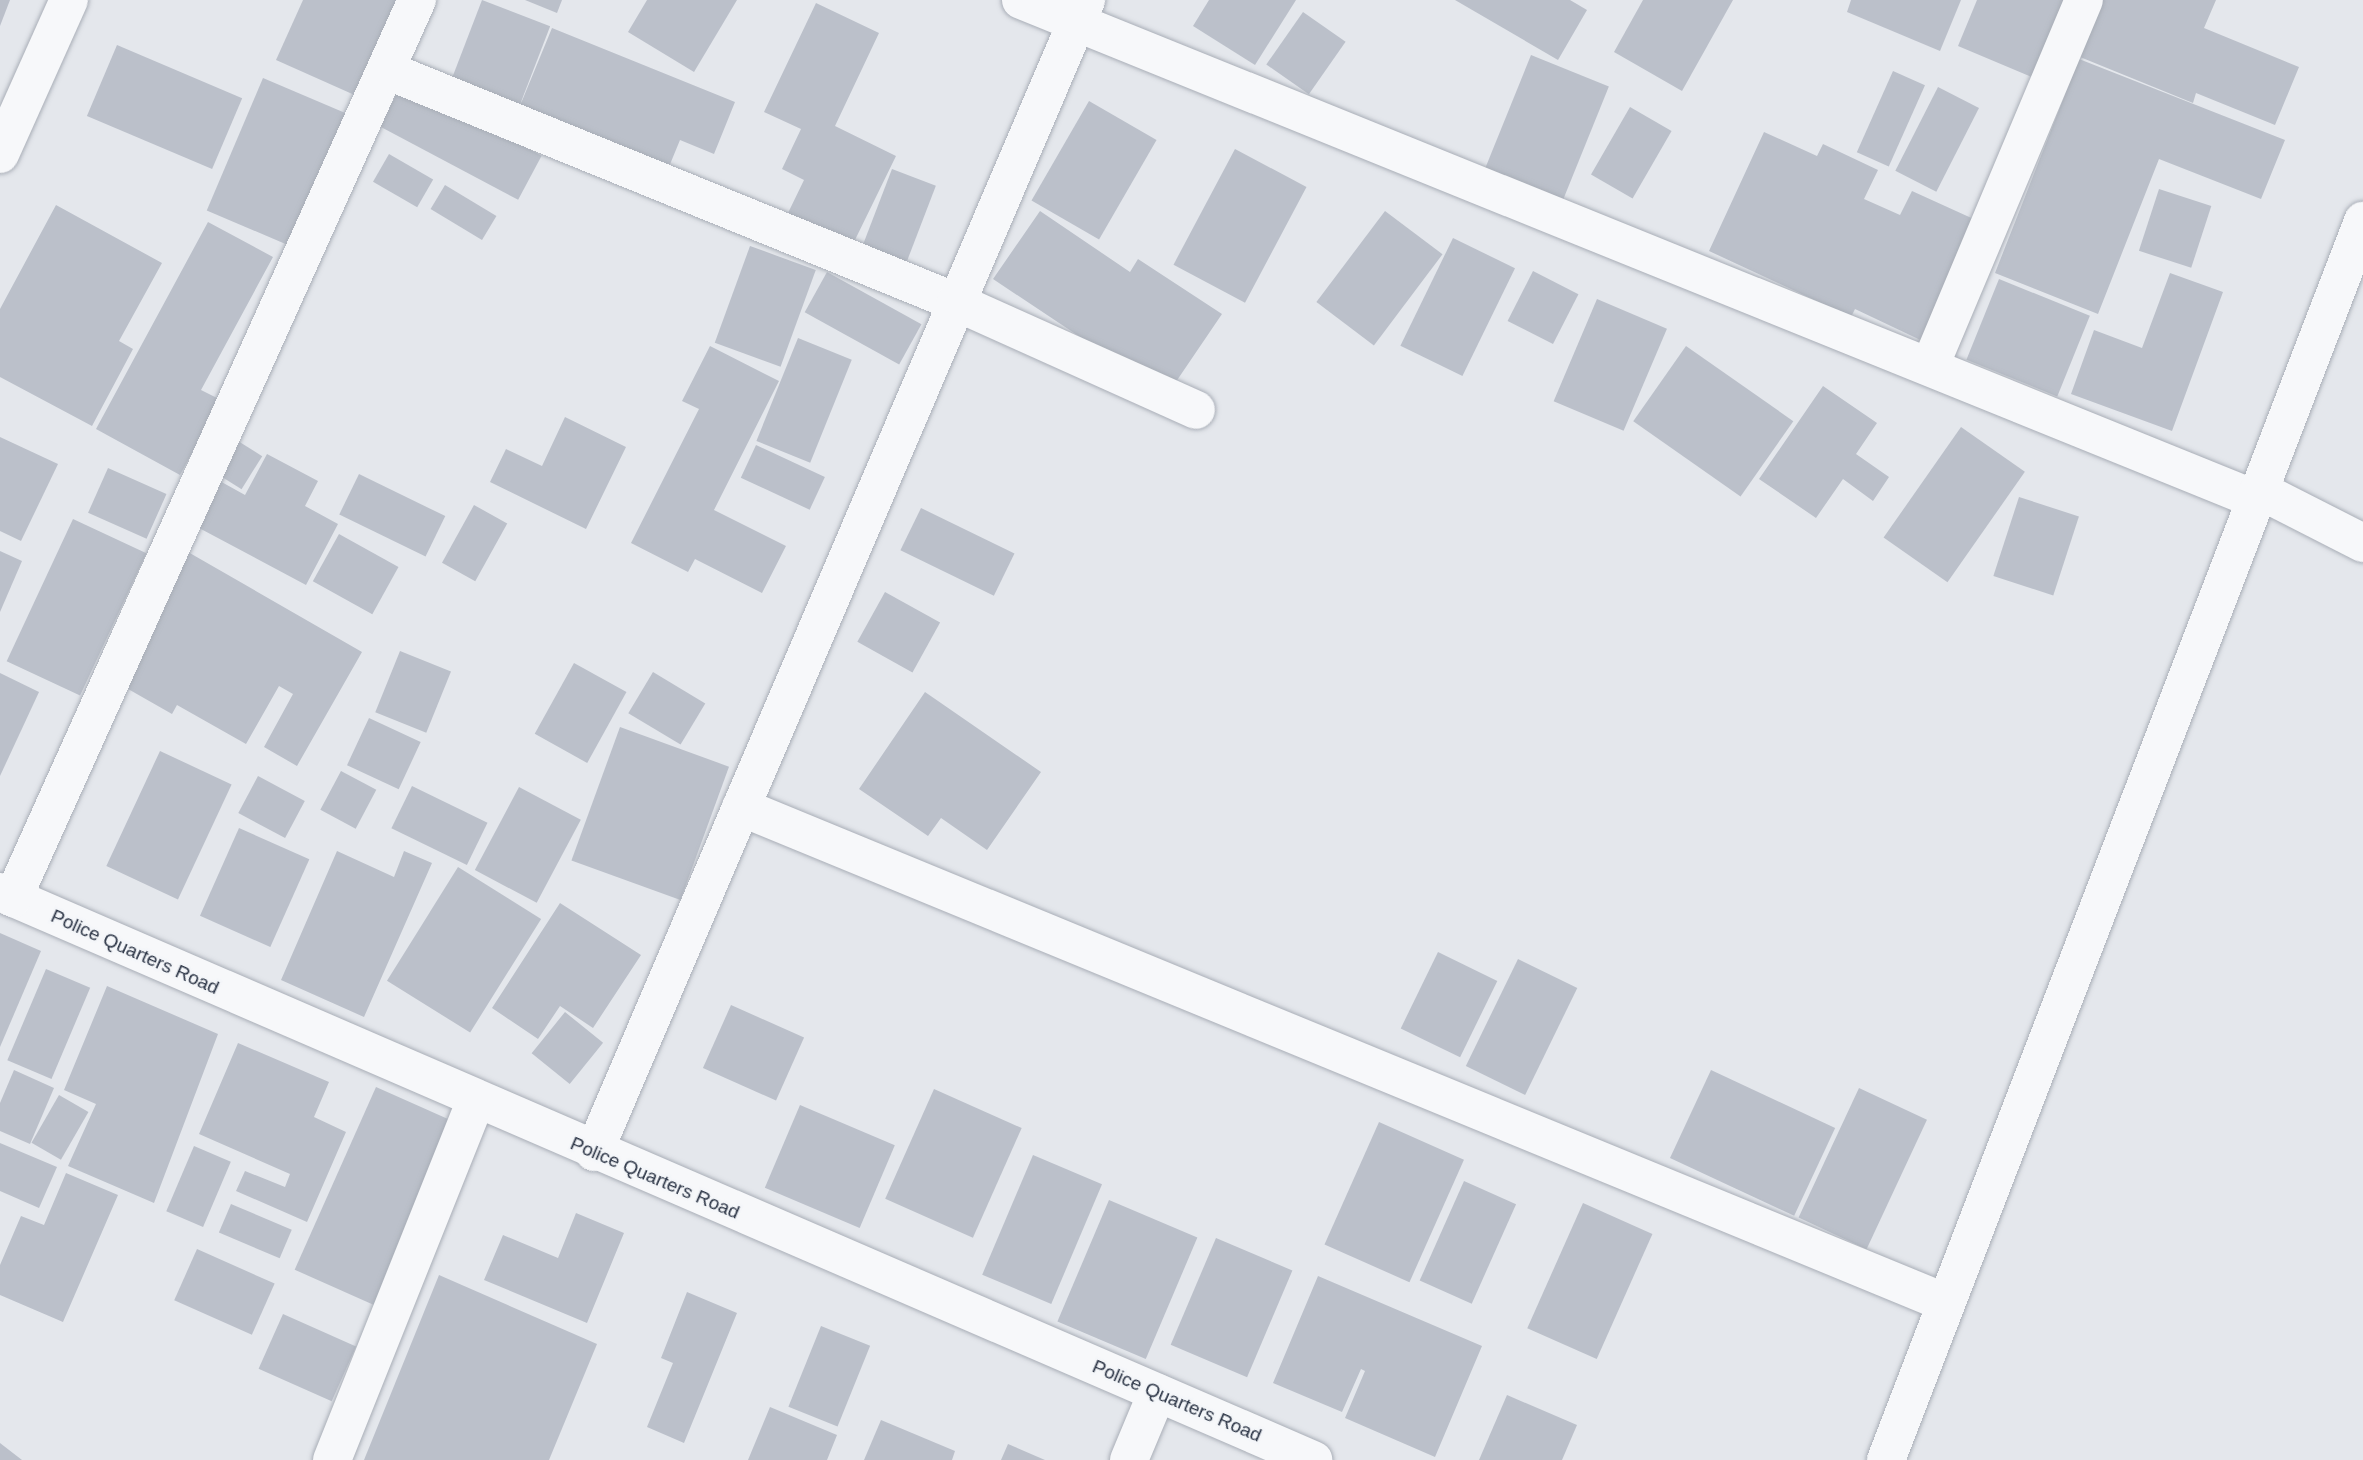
<!DOCTYPE html>
<style>
body{margin:0}
#map{position:relative;width:2363px;height:1460px;overflow:hidden;background:#e4e7ec;font-family:Helvetica,sans-serif}
div>[style]{position:absolute}
.building>*{inset:0;background:#bbc0ca;transform-origin:0 0}
.roads{filter:drop-shadow(0 0 2px #a9aeb7) drop-shadow(0 0 2px #a9aeb7)}
.minor>*{height:38px;margin:-19px;padding:0 19px;transform-origin:19px;border-radius:19px;background:#f7f8fa}
span{translate:-50% -50%;white-space:nowrap;text-align:center;line-height:1.15;-webkit-text-stroke:5px #f4f6f9;paint-order:stroke}
.street-label{font-size:19px;color:#2b3445}
</style>
<div id="map">
<div class="building">
<i style="clip-path:polygon(0 0,10px 0,0 26px)"></i>
<i style="clip-path:polygon(303px 0,405px 0,359px 97px,276px 60px)"></i>
<i style="left:482px;top:0;width:73px;height:91px;rotate:21deg"></i>
<i style="clip-path:polygon(525px 0,562px 0,557px 13px)"></i>
<i style="clip-path:polygon(647px 0,737px 0,694px 72px,628px 32px)"></i>
<i style="clip-path:polygon(1209px 0,1296px 0,1255px 65px,1193px 26px)"></i>
<i style="clip-path:polygon(1455px 0,1570px 0,1587px 10px,1558px 60px)"></i>
<i style="clip-path:polygon(1643px 0,1733px 0,1682px 91px,1614px 52px)"></i>
<i style="clip-path:polygon(1851px 0,1961px 0,1940px 51px,1847px 12px)"></i>
<i style="clip-path:polygon(1977px 0,2073px 0,2039px 80px,1958px 46px)"></i>
<i style="clip-path:polygon(2103px 0,2216px 0,2204px 28px,2299px 67px,2275px 125px,2196px 93px,2193px 103px,2080px 57px)"></i>
<i style="clip-path:polygon(816px 3px,879px 33px,835px 126px,896px 156px,853px 244px,788px 213px,804px 180px,782px 169px,801px 129px,764px 112px)"></i>
<i style="left:1303px;top:12px;width:52px;height:64px;rotate:35deg"></i>
<i style="clip-path:polygon(552px 28px,735px 102px,714px 154px,680px 140px,666px 174px,517px 113px)"></i>
<i style="left:117px;top:45px;width:136px;height:77px;rotate:23deg"></i>
<i style="left:1531px;top:55px;width:84px;height:122px;rotate:22deg"></i>
<i style="clip-path:polygon(2079px 59px,2285px 140px,2261px 199px,2159px 159px,2098px 314px,1995px 273px)"></i>
<i style="left:1893px;top:71px;width:35px;height:89px;rotate:24deg"></i>
<i style="left:263px;top:78px;width:97px;height:144px;rotate:23deg"></i>
<i style="left:403px;top:82px;width:157px;height:50px;rotate:28deg"></i>
<i style="left:1938px;top:87px;width:46px;height:94px;rotate:27deg"></i>
<i style="left:1089px;top:101px;width:78px;height:115px;rotate:30deg"></i>
<i style="left:1630px;top:107px;width:48px;height:78px;rotate:30deg"></i>
<i style="clip-path:polygon(1764px 132px,1817px 156px,1823px 144px,1878px 170px,1864px 199px,1900px 215px,1912px 191px,1989px 226px,1933px 346px,1855px 309px,1851px 317px,1709px 251px)"></i>
<i style="left:1235px;top:149px;width:81px;height:131px;rotate:28deg"></i>
<i style="left:389px;top:154px;width:51px;height:32px;rotate:30deg"></i>
<i style="left:892px;top:169px;width:47px;height:92px;rotate:21deg"></i>
<i style="left:445px;top:185px;width:60px;height:28px;rotate:31deg"></i>
<i style="left:2159px;top:189px;width:55px;height:65px;rotate:18deg"></i>
<i style="clip-path:polygon(56px 205px,162px 263px,119px 341px,133px 349px,92px 426px,0 377px,0 309px)"></i>
<i style="clip-path:polygon(1040px 211px,1130px 272px,1138px 259px,1222px 314px,1167px 395px,993px 279px)"></i>
<i style="left:1385px;top:211px;width:72px;height:114px;rotate:37deg"></i>
<i style="clip-path:polygon(208px 222px,273px 257px,201px 390px,221px 400px,180px 475px,96px 429px)"></i>
<i style="left:1453px;top:238px;width:69px;height:120px;rotate:26deg"></i>
<i style="left:750px;top:246px;width:70px;height:103px;rotate:20deg"></i>
<i style="left:1533px;top:271px;width:51px;height:56px;rotate:27deg"></i>
<i style="left:827px;top:272px;width:108px;height:46px;rotate:29deg"></i>
<i style="clip-path:polygon(2170px 273px,2223px 292px,2172px 431px,2071px 394px,2094px 330px,2142px 348px)"></i>
<i style="left:1999px;top:279px;width:98px;height:87px;rotate:22deg"></i>
<i style="left:1597px;top:299px;width:76px;height:111px;rotate:23deg"></i>
<i style="left:798px;top:338px;width:58px;height:111px;rotate:22deg"></i>
<i style="clip-path:polygon(710px 346px,779px 381px,714px 510px,786px 546px,762px 593px,695px 559px,688px 572px,631px 543px,699px 409px,682px 401px)"></i>
<i style="left:1686px;top:346px;width:131px;height:92px;rotate:35deg"></i>
<i style="clip-path:polygon(1823px 386px,1877px 423px,1856px 454px,1889px 477px,1873px 501px,1843px 479px,1816px 518px,1759px 479px)"></i>
<i style="clip-path:polygon(565px 417px,626px 447px,586px 529px,490px 482px,506px 449px,542px 466px)"></i>
<i style="left:1961px;top:427px;width:78px;height:135px;rotate:35deg"></i>
<i style="left:230px;top:436px;width:38px;height:39px;rotate:32deg"></i>
<i style="clip-path:polygon(0 437px,58px 464px,21px 541px,0 531px)"></i>
<i style="left:756px;top:445px;width:76px;height:36px;rotate:25deg"></i>
<i style="clip-path:polygon(267px 454px,318px 481px,305px 506px,338px 524px,306px 585px,184px 520px,209px 475px,245px 495px)"></i>
<i style="left:108px;top:468px;width:64px;height:49px;rotate:24deg"></i>
<i style="left:359px;top:474px;width:96px;height:45px;rotate:26deg"></i>
<i style="left:2019px;top:497px;width:63px;height:83px;rotate:18deg"></i>
<i style="left:474px;top:505px;width:38px;height:66px;rotate:29deg"></i>
<i style="left:921px;top:508px;width:104px;height:47px;rotate:26deg"></i>
<i style="left:73px;top:519px;width:81px;height:157px;rotate:25deg"></i>
<i style="left:339px;top:534px;width:68px;height:54px;rotate:29deg"></i>
<i style="clip-path:polygon(0 551px,22px 561px,0 612px)"></i>
<i style="clip-path:polygon(188px 552px,362px 652px,297px 766px,264px 747px,293px 694px,279px 686px,246px 744px,177px 705px,172px 714px,114px 681px)"></i>
<i style="left:885px;top:592px;width:63px;height:57px;rotate:29deg"></i>
<i style="left:400px;top:651px;width:55px;height:66px;rotate:22deg"></i>
<i style="left:574px;top:663px;width:60px;height:81px;rotate:29deg"></i>
<i style="left:653px;top:672px;width:61px;height:48px;rotate:31deg"></i>
<i style="clip-path:polygon(0 673px,39px 692px,0 776px)"></i>
<i style="clip-path:polygon(925px 692px,1041px 772px,987px 850px,941px 818px,928px 836px,859px 789px)"></i>
<i style="left:369px;top:718px;width:57px;height:52px;rotate:25deg"></i>
<i style="left:620px;top:727px;width:116px;height:142px;rotate:20deg"></i>
<i style="left:160px;top:751px;width:79px;height:127px;rotate:25deg"></i>
<i style="left:341px;top:771px;width:40px;height:44px;rotate:28deg"></i>
<i style="left:258px;top:776px;width:53px;height:42px;rotate:28deg"></i>
<i style="left:412px;top:786px;width:84px;height:47px;rotate:26deg"></i>
<i style="left:519px;top:787px;width:70px;height:94px;rotate:28deg"></i>
<i style="left:239px;top:828px;width:77px;height:96px;rotate:24deg"></i>
<i style="clip-path:polygon(337px 851px,394px 877px,404px 851px,432px 863px,364px 1017px,281px 980px)"></i>
<i style="left:458px;top:867px;width:98px;height:134px;rotate:32deg"></i>
<i style="clip-path:polygon(560px 903px,641px 955px,593px 1028px,560px 1006px,538px 1039px,492px 1008px)"></i>
<i style="clip-path:polygon(0 933px,41px 951px,0 1047px)"></i>
<i style="left:1438px;top:952px;width:66px;height:85px;rotate:26deg"></i>
<i style="left:1518px;top:959px;width:66px;height:119px;rotate:26deg"></i>
<i style="left:46px;top:969px;width:48px;height:99px;rotate:23deg"></i>
<i style="clip-path:polygon(107px 986px,218px 1034px,154px 1203px,68px 1166px,96px 1104px,64px 1090px)"></i>
<i style="left:731px;top:1005px;width:80px;height:69px;rotate:24deg"></i>
<i style="left:565px;top:1012px;width:49px;height:53px;rotate:39deg"></i>
<i style="clip-path:polygon(238px 1043px,329px 1082px,314px 1117px,346px 1132px,307px 1222px,236px 1191px,245px 1171px,285px 1187px,290px 1174px,199px 1134px)"></i>
<i style="clip-path:polygon(14px 1070px,54px 1088px,30px 1144px,0 1131px,0 1103px)"></i>
<i style="left:1711px;top:1070px;width:137px;height:97px;rotate:25deg"></i>
<i style="left:376px;top:1087px;width:88px;height:200px;rotate:24deg"></i>
<i style="left:1859px;top:1088px;width:75px;height:143px;rotate:25deg"></i>
<i style="left:934px;top:1089px;width:96px;height:120px;rotate:24deg"></i>
<i style="left:59px;top:1095px;width:34px;height:55px;rotate:30deg"></i>
<i style="left:800px;top:1105px;width:103px;height:90px;rotate:23deg"></i>
<i style="left:1379px;top:1122px;width:93px;height:134px;rotate:24deg"></i>
<i style="clip-path:polygon(0 1143px,57px 1167px,39px 1208px,0 1191px)"></i>
<i style="left:194px;top:1146px;width:40px;height:71px;rotate:23deg"></i>
<i style="left:1033px;top:1155px;width:75px;height:130px;rotate:23deg"></i>
<i style="clip-path:polygon(66px 1173px,118px 1195px,63px 1322px,0 1295px,0 1265px,21px 1216px,44px 1225px)"></i>
<i style="left:1464px;top:1181px;width:57px;height:109px;rotate:24deg"></i>
<i style="left:1109px;top:1200px;width:96px;height:132px;rotate:23deg"></i>
<i style="left:1583px;top:1203px;width:76px;height:137px;rotate:24deg"></i>
<i style="left:231px;top:1204px;width:66px;height:31px;rotate:23deg"></i>
<i style="clip-path:polygon(576px 1213px,624px 1233px,587px 1323px,484px 1280px,503px 1235px,558px 1258px)"></i>
<i style="left:1216px;top:1238px;width:83px;height:116px;rotate:23deg"></i>
<i style="left:197px;top:1249px;width:85px;height:56px;rotate:24deg"></i>
<i style="clip-path:polygon(439px 1275px,597px 1344px,549px 1460px,364px 1460px)"></i>
<i style="clip-path:polygon(1318px 1276px,1482px 1346px,1435px 1457px,1345px 1418px,1365px 1371px,1361px 1369px,1342px 1412px,1273px 1383px)"></i>
<i style="clip-path:polygon(687px 1292px,737px 1313px,684px 1443px,647px 1427px,673px 1363px,661px 1358px)"></i>
<i style="left:283px;top:1314px;width:80px;height:60px;rotate:24deg"></i>
<i style="left:821px;top:1326px;width:53px;height:87px;rotate:22deg"></i>
<i style="clip-path:polygon(1507px 1395px,1577px 1425px,1562px 1460px,1479px 1460px)"></i>
<i style="clip-path:polygon(770px 1407px,837px 1435px,827px 1460px,748px 1460px)"></i>
<i style="clip-path:polygon(881px 1420px,955px 1451px,952px 1460px,864px 1460px)"></i>
<i style="clip-path:polygon(0 1443px,22px 1460px,0 1460px)"></i>
<i style="clip-path:polygon(1008px 1444px,1045px 1460px,1001px 1460px)"></i>
</div>
<div class="roads">
<div class="minor">
<i style="left:1021px;top:0;width:1331px;rotate:22.02deg"></i>
<i style="left:386px;top:70px;width:615px;rotate:22.15deg"></i>
<i style="left:956px;top:302px;width:263px;rotate:24.2deg"></i>
<i style="left:0;top:154px;width:169px;rotate:-65.9deg"></i>
<i style="left:1930px;top:366px;width:397px;rotate:-67.2deg"></i>
<i style="left:2259px;top:490px;width:117px;rotate:27deg"></i>
<i style="left:741px;top:807px;width:1303px;rotate:22.37deg"></i>
<i style="left:0;top:892px;width:1431px;rotate:23.39deg"></i>
<i style="left:13px;top:898px;width:985px;rotate:-65.78deg"></i>
<i style="left:594px;top:1152px;width:1253px;rotate:-66.87deg"></i>
<i style="left:332px;top:1460px;width:386px;rotate:-68.2deg"></i>
<i style="left:1129px;top:1460px;width:73px;rotate:-67.3deg"></i>
<i style="left:1886px;top:1460px;width:1328px;rotate:-68.94deg"></i>
</div>
</div>
<div class="street-label">
<span style="left:135px;top:952px;rotate:24deg">Police Quarters Road</span>
<span style="left:655px;top:1178px;rotate:23deg">Police Quarters Road</span>
<span style="left:1177px;top:1401px;rotate:23deg">Police Quarters Road</span>
</div>
</div>
